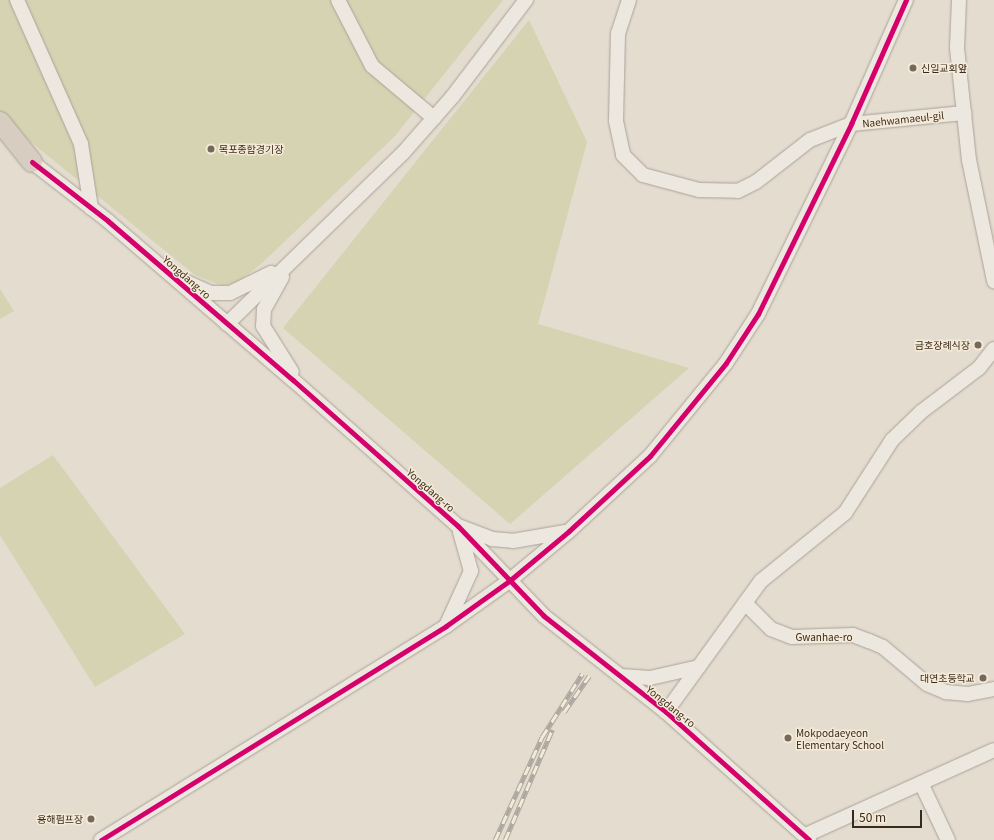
<!DOCTYPE html>
<meta charset="utf-8">
<style>
body{margin:0}
#map{position:relative;width:994px;height:840px;overflow:hidden;background:#e4dccf;font-family:Georgia,"Noto Sans KR",serif}
div>[style]{position:absolute}
.green>*{inset:0;background:#d5d3b2}
.roads{filter:drop-shadow(0 0 1px #aaa298) drop-shadow(0 0 1px #aaa298)}
.minor>*{height:14px;margin:-7px;padding:0 7px;transform-origin:7px;border-radius:7px;background:#ece8e0}
.highway>*{height:20px;margin:-10px;padding:0 10px;transform-origin:10px;border-radius:10px;background:#d7cdc0}
.rail>*{height:4.5px;margin-top:-2.25px;transform-origin:0;background:repeating-linear-gradient(90deg,#f5ead6 0 9px,#ada7a0 0 18px);box-sizing:border-box;border-block:1px solid #ada7a0}
.cycleway>*{height:5px;margin:-2.5px;padding:0 2.5px;transform-origin:2.5px;border-radius:2.5px;background:#d6006c}
.dots>*{width:11px;height:11px;translate:-50% -50%;box-sizing:border-box;border:2px solid #f5ead6;border-radius:50%}
span{translate:-50% -50%;white-space:nowrap;text-align:center;line-height:1.15;-webkit-text-stroke:3px #f5ead6;paint-order:stroke}
.poi-label{font-size:10px;color:#392a20}
.left{translate:0 -50%;text-align:left}
.right{translate:-100% -50%;text-align:right}
.street-label{font-size:10px;color:#392a20}
.scale{position:absolute;left:852px;top:810px;width:70px;height:18px;box-sizing:border-box;border:2px solid #392a20;border-top:0;padding-left:5px;font-size:12px;line-height:14px;white-space:nowrap;color:#392a20;-webkit-text-stroke:3px #f5ead6;paint-order:stroke}
</style>
<div id="map">
<div class="green">
<i style="clip-path:polygon(0 0,503px 0,395px 136px,260px 265px,236px 283px,222px 286px,195px 275px,0 117px)"></i>
<i style="clip-path:polygon(529px 20px,587px 142px,538px 324px,689px 368px,510px 524px,283px 328px)"></i>
<i style="clip-path:polygon(0 289px,14px 311px,0 319px)"></i>
<i style="clip-path:polygon(53px 455px,185px 634px,95px 687px,0 535px,0 488px)"></i>
</div>
<div class="roads">
<div class="minor">
<i style="left:17px;top:0;width:158px;rotate:66deg"></i>
<i style="left:81px;top:144px;width:65px;rotate:81.1deg"></i>
<i style="left:338px;top:0;width:74px;rotate:62.7deg"></i>
<i style="left:372px;top:66px;width:81px;rotate:40deg"></i>
<i style="left:629px;top:0;width:35px;rotate:108deg"></i>
<i style="left:618px;top:33px;width:88px;rotate:91.3deg"></i>
<i style="left:616px;top:121px;width:35px;rotate:78deg"></i>
<i style="left:623px;top:155px;width:28px;rotate:45deg"></i>
<i style="left:643px;top:175px;width:58px;rotate:15deg"></i>
<i style="left:699px;top:190px;width:39px;rotate:1deg"></i>
<i style="left:738px;top:191px;width:20px;rotate:-27deg"></i>
<i style="left:756px;top:182px;width:68px;rotate:-37.9deg"></i>
<i style="left:810px;top:140px;width:44px;rotate:-21.3deg"></i>
<i style="left:851px;top:124px;width:114px;rotate:-5.6deg"></i>
<i style="left:959px;top:0;width:48px;rotate:92.4deg"></i>
<i style="left:957px;top:48px;width:113px;rotate:83.9deg"></i>
<i style="left:969px;top:160px;width:124px;rotate:78.3deg"></i>
<i style="left:32px;top:162px;width:96px;rotate:37.8deg"></i>
<i style="left:108px;top:221px;width:244px;rotate:40.7deg"></i>
<i style="left:293px;top:380px;width:220px;rotate:41.5deg"></i>
<i style="left:458px;top:526px;width:124px;rotate:46.3deg"></i>
<i style="left:544px;top:616px;width:155px;rotate:38.2deg"></i>
<i style="left:666px;top:712px;width:192px;rotate:41.8deg"></i>
<i style="left:282px;top:277px;width:37px;rotate:119deg"></i>
<i style="left:264px;top:309px;width:17px;rotate:93deg"></i>
<i style="left:263px;top:326px;width:54px;rotate:57.8deg"></i>
<i style="left:186px;top:282px;width:27px;rotate:24deg"></i>
<i style="left:211px;top:293px;width:19px"></i>
<i style="left:230px;top:293px;width:46px;rotate:-26deg"></i>
<i style="left:227px;top:324px;width:245px;rotate:-44.2deg"></i>
<i style="left:403px;top:153px;width:76px;rotate:-48.7deg"></i>
<i style="left:453px;top:96px;width:121px;rotate:-52.8deg"></i>
<i style="left:461px;top:527px;width:33px;rotate:21deg"></i>
<i style="left:492px;top:539px;width:21px;rotate:5deg"></i>
<i style="left:513px;top:541px;width:53px;rotate:-9.8deg"></i>
<i style="left:745px;top:603px;width:37px;rotate:45deg"></i>
<i style="left:771px;top:629px;width:22px;rotate:21deg"></i>
<i style="left:792px;top:637px;width:61px;rotate:-1.9deg"></i>
<i style="left:853px;top:635px;width:17px;rotate:21deg"></i>
<i style="left:869px;top:641px;width:15px;rotate:23deg"></i>
<i style="left:883px;top:647px;width:57px;rotate:40.1deg"></i>
<i style="left:927px;top:684px;width:21px;rotate:23deg"></i>
<i style="left:946px;top:692px;width:22px;rotate:5deg"></i>
<i style="left:968px;top:694px;width:26px;rotate:-11deg"></i>
<i style="left:447px;top:624px;width:58px;rotate:-65.6deg"></i>
<i style="left:471px;top:571px;width:41px;rotate:-105.8deg"></i>
<i style="left:621px;top:676px;width:29px;rotate:4deg"></i>
<i style="left:650px;top:678px;width:50px;rotate:-12.7deg"></i>
<i style="left:666px;top:712px;width:162px;rotate:-54.1deg"></i>
<i style="left:761px;top:581px;width:108px;rotate:-39deg"></i>
<i style="left:845px;top:513px;width:87px;rotate:-57.2deg"></i>
<i style="left:892px;top:440px;width:40px;rotate:-44deg"></i>
<i style="left:921px;top:412px;width:73px;rotate:-37.2deg"></i>
<i style="left:979px;top:368px;width:24px;rotate:-52deg"></i>
<i style="left:921px;top:783px;width:63px;rotate:64.7deg"></i>
<i style="left:806px;top:835px;width:206px;rotate:-24.3deg"></i>
<i style="left:101px;top:840px;width:406px;rotate:-31.8deg"></i>
<i style="left:446px;top:626px;width:77px;rotate:-35.5deg"></i>
<i style="left:509px;top:581px;width:78px;rotate:-39.8deg"></i>
<i style="left:569px;top:531px;width:110px;rotate:-42.8deg"></i>
<i style="left:650px;top:456px;width:120px;rotate:-50.7deg"></i>
<i style="left:726px;top:363px;width:59px;rotate:-56.9deg"></i>
<i style="left:758px;top:314px;width:212px;rotate:-63.9deg"></i>
<i style="left:851px;top:124px;width:136px;rotate:-66.1deg"></i>
</div>
<div class="highway">
<i style="left:0;top:122px;width:51px;rotate:51.3deg"></i>
</div>
</div>
<div class="rail">
<i style="left:564px;top:712px;width:44px;rotate:-55.2deg"></i>
<i style="left:495px;top:840px;width:113px;rotate:-65.5deg"></i>
<i style="left:542px;top:737px;width:75px;rotate:-57.6deg"></i>
<i style="left:505px;top:840px;width:120px;rotate:-66.9deg"></i>
</div>
<div class="cycleway">
<i style="left:32px;top:162px;width:96px;rotate:37.8deg"></i>
<i style="left:108px;top:221px;width:244px;rotate:40.7deg"></i>
<i style="left:293px;top:380px;width:220px;rotate:41.5deg"></i>
<i style="left:458px;top:526px;width:124px;rotate:46.3deg"></i>
<i style="left:544px;top:616px;width:155px;rotate:38.2deg"></i>
<i style="left:666px;top:712px;width:192px;rotate:41.8deg"></i>
<i style="left:101px;top:840px;width:406px;rotate:-31.8deg"></i>
<i style="left:446px;top:626px;width:77px;rotate:-35.5deg"></i>
<i style="left:509px;top:581px;width:78px;rotate:-39.8deg"></i>
<i style="left:569px;top:531px;width:110px;rotate:-42.8deg"></i>
<i style="left:650px;top:456px;width:120px;rotate:-50.7deg"></i>
<i style="left:726px;top:363px;width:59px;rotate:-56.9deg"></i>
<i style="left:758px;top:314px;width:212px;rotate:-63.9deg"></i>
<i style="left:851px;top:124px;width:136px;rotate:-66.1deg"></i>
</div>
<div class="dots">
<i style="left:913px;top:68px;background:#75685d"></i>
<i style="left:211px;top:149px;background:#75685d"></i>
<i style="left:978px;top:345px;background:#75685d"></i>
<i style="left:983px;top:678px;background:#75685d"></i>
<i style="left:788px;top:738px;background:#75685d"></i>
<i style="left:91px;top:819px;background:#75685d"></i>
</div>
<div class="poi-label">
<span class="left" style="left:921px;top:68px">신일교회앞</span>
<span class="left" style="left:219px;top:149px">목포종합경기장</span>
<span class="right" style="left:970px;top:345px">금호장례식장</span>
<span class="right" style="left:975px;top:678px">대연초등학교</span>
<span class="left" style="left:796px;top:738px">Mokpodaeyeon<br>Elementary School</span>
<span class="right" style="left:83px;top:819px">용해펌프장</span>
</div>
<div class="street-label">
<span style="left:903px;top:119px;rotate:-6deg">Naehwamaeul-gil</span>
<span style="left:187px;top:277px;rotate:41deg">Yongdang-ro</span>
<span style="left:431px;top:490px;rotate:41deg">Yongdang-ro</span>
<span style="left:824px;top:637px">Gwanhae-ro</span>
<span style="left:671px;top:706px;rotate:39deg">Yongdang-ro</span>
</div>
<div class="scale">50 m</div>
</div>
